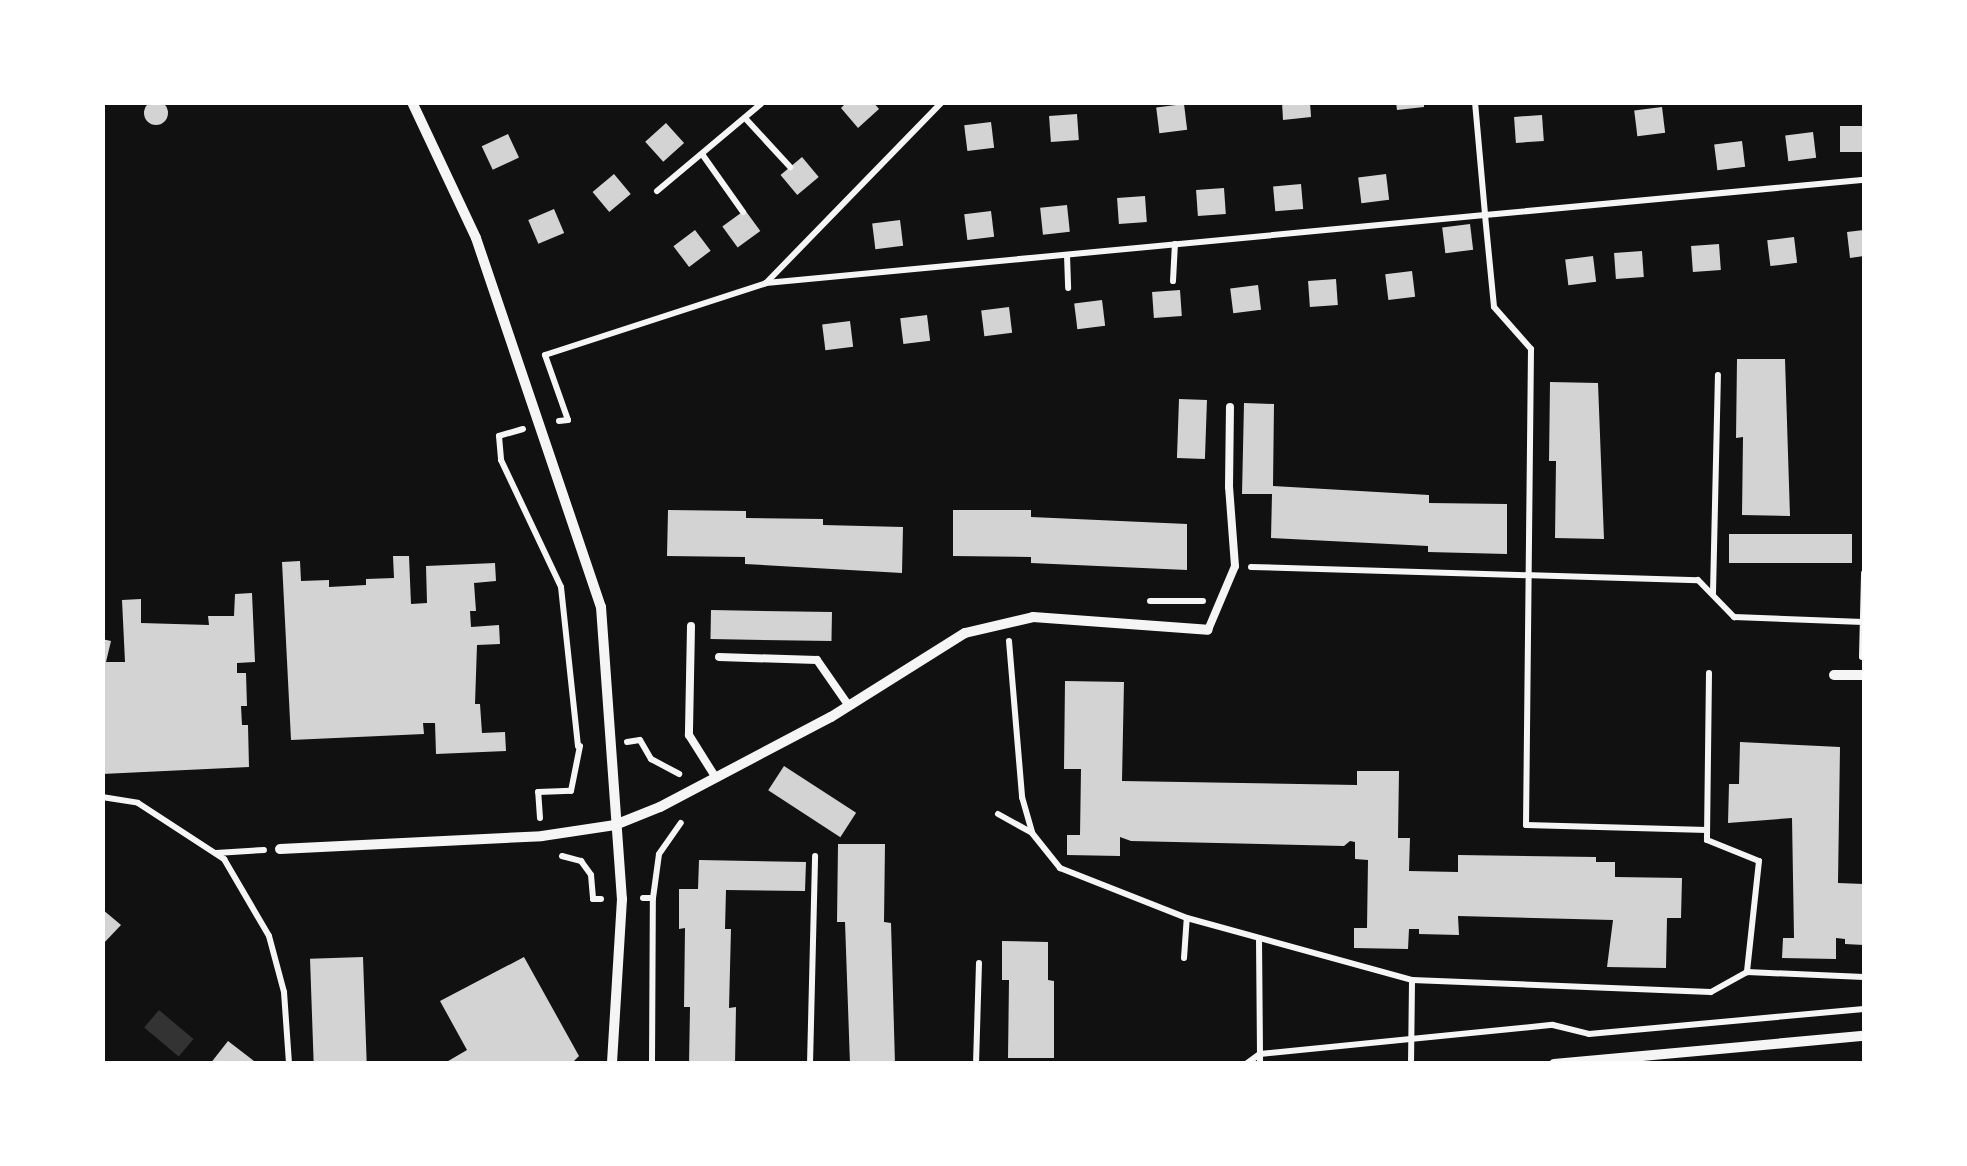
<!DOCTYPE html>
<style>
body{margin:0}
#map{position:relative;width:1967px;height:1166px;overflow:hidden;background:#111;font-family:"DejaVu Sans",sans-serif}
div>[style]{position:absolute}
.water>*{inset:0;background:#333;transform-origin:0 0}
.building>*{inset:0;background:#d3d3d3;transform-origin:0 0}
.round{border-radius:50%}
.path>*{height:6px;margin:-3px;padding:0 3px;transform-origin:3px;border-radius:3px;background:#f5f5f5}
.service>*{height:8px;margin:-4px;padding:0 4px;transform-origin:4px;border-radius:4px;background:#f5f5f5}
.minor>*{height:10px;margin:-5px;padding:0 5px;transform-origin:5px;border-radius:5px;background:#f5f5f5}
span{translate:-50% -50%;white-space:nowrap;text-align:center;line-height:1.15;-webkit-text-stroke:8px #fff;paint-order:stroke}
.frame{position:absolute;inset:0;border:105px solid #fff;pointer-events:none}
</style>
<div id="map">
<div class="water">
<i style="left:159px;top:1010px;width:45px;height:23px;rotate:40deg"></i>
</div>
<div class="building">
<i class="round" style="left:144px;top:101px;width:24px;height:24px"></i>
<i style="clip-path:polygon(847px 102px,873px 102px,879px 109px,858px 128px,841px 108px)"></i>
<i style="clip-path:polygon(1282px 102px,1310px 102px,1311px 117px,1283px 120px)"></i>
<i style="clip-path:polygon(1396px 102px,1424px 102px,1424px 107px,1397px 110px)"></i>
<i style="left:1184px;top:104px;width:26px;height:28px;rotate:83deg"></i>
<i style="left:1662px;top:107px;width:26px;height:28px;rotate:83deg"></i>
<i style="left:1077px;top:114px;width:26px;height:28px;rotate:86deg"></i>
<i style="left:1542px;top:115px;width:26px;height:28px;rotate:86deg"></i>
<i style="left:991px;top:122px;width:26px;height:27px;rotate:83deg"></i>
<i style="left:666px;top:123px;width:27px;height:28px;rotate:48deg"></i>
<i style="left:1864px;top:126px;width:26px;height:24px;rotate:90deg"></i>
<i style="left:1813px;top:132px;width:26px;height:28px;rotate:83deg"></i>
<i style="left:508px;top:134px;width:26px;height:29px;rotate:65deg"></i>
<i style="left:1742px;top:141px;width:26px;height:28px;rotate:83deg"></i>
<i style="left:802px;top:157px;width:26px;height:28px;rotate:50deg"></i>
<i style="left:614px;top:174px;width:26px;height:28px;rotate:50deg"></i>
<i style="left:1386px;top:174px;width:26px;height:28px;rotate:83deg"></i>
<i style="left:1301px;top:184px;width:25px;height:28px;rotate:85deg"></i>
<i style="left:1224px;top:188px;width:26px;height:28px;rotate:86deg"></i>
<i style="left:1145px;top:196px;width:26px;height:28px;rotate:86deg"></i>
<i style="left:1067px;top:205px;width:27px;height:27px;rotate:84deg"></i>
<i style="left:554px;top:209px;width:26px;height:28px;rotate:67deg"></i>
<i style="left:745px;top:210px;width:26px;height:28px;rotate:54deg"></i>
<i style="left:991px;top:211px;width:26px;height:27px;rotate:83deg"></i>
<i style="left:900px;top:220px;width:26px;height:28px;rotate:83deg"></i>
<i style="left:1470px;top:224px;width:26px;height:28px;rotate:83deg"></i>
<i style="left:695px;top:230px;width:26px;height:27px;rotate:53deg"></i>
<i style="clip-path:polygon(1864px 230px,1864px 256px,1850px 258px,1847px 232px)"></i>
<i style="left:1794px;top:237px;width:26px;height:27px;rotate:83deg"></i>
<i style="left:1719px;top:244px;width:26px;height:28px;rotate:86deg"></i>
<i style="left:1642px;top:251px;width:26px;height:28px;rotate:86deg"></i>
<i style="left:1593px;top:256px;width:26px;height:28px;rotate:83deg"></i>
<i style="left:1412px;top:271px;width:26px;height:27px;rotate:83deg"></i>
<i style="left:1336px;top:279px;width:26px;height:28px;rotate:86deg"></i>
<i style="left:1258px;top:285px;width:25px;height:28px;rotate:83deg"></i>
<i style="left:1180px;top:290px;width:26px;height:28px;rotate:86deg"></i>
<i style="left:1102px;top:300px;width:26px;height:28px;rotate:83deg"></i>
<i style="left:1009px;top:307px;width:26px;height:28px;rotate:83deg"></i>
<i style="left:927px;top:315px;width:26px;height:27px;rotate:83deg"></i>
<i style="left:850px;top:321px;width:26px;height:28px;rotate:83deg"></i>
<i style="clip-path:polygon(1737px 359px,1785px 359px,1790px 516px,1742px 515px,1743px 437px,1736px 438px)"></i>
<i style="clip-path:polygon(1550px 382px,1598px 383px,1604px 539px,1555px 538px,1556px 461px,1549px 461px)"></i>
<i style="left:1179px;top:399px;width:28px;height:59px;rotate:2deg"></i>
<i style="clip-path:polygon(1244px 403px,1274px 404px,1273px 486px,1429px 495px,1429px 503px,1507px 504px,1507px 554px,1428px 552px,1428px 546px,1271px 538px,1272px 494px,1242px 494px)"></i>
<i style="clip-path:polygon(668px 510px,746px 511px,746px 518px,823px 519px,823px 525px,903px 527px,902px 573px,745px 564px,745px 557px,667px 556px)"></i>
<i style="clip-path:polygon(953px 510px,1031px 510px,1031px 517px,1187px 524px,1187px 570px,1031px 563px,1031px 557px,953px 556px)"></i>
<i style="left:1729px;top:534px;width:123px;height:29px"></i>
<i style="clip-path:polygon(393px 556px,409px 556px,411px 604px,427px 603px,426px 566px,495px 563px,496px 581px,474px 583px,476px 611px,470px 611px,471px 627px,499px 625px,500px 644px,477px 645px,475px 704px,480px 704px,482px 733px,505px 732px,506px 751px,436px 754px,435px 723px,423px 723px,424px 734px,291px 740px,282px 562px,300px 561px,301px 581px,329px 580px,329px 587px,366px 585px,366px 579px,394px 578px)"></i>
<i style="clip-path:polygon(252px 593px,255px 662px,237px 663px,237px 673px,246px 673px,247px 706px,241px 706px,242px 725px,248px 725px,249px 767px,102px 774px,102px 639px,111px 641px,106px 662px,125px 662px,122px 600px,141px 599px,141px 623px,209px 625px,208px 616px,234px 616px,235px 594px)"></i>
<i style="left:711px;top:610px;width:121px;height:29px;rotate:1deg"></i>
<i style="clip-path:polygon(1065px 681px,1124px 682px,1122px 781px,1357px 785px,1357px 771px,1399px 771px,1398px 838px,1410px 838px,1409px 871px,1458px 872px,1458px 855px,1596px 857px,1596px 862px,1615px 862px,1615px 877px,1682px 878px,1681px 918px,1667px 918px,1666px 968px,1607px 967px,1613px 920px,1458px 916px,1459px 935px,1419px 934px,1419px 929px,1409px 929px,1408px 949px,1354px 948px,1354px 928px,1367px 928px,1368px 860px,1355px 859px,1355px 842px,1350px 841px,1344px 846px,1131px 841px,1120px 837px,1120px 856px,1067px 855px,1067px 835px,1080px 835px,1081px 769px,1064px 769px)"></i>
<i style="clip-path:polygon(1740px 742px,1840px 747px,1838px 883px,1864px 884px,1864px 945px,1845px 944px,1845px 939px,1836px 938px,1836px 959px,1782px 958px,1783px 938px,1794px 938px,1792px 818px,1728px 823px,1729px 784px,1739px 784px)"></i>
<i style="left:784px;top:766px;width:86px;height:29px;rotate:33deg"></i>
<i style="clip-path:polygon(838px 844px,885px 844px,884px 922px,891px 923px,895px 1064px,850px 1064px,845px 922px,837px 922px)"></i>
<i style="clip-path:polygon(699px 860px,806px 862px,805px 891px,726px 890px,725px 929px,731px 929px,729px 1008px,736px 1007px,735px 1064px,689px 1064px,690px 1007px,684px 1007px,685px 928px,679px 929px,679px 889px,698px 889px)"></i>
<i style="clip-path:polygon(102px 909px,121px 925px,102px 945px)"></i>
<i style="clip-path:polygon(1002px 941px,1048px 942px,1048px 980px,1054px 981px,1054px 1058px,1008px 1058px,1009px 980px,1002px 980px)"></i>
<i style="left:363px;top:957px;width:107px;height:53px;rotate:88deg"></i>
<i style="clip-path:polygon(524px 957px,579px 1056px,571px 1064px,443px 1064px,467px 1050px,440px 1001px)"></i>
<i style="clip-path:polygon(228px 1041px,254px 1061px,252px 1064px,210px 1064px)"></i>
</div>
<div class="path">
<i style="left:1475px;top:102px;width:113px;rotate:84.9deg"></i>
<i style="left:1485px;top:215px;width:381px;rotate:-5.3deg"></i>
<i style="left:745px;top:118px;width:67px;rotate:47.4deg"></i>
<i style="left:702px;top:154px;width:71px;rotate:54.7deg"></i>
<i style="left:657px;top:191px;width:138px;rotate:-40deg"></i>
<i style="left:1067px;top:255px;width:33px;rotate:88deg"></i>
<i style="left:1173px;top:281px;width:37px;rotate:-87deg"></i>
<i style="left:766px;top:283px;width:252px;rotate:-45.8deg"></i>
<i style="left:559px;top:421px;width:9px;rotate:-6deg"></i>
<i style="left:568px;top:420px;width:69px;rotate:-109.5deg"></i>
<i style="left:545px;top:355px;width:232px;rotate:-18deg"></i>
<i style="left:766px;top:283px;width:722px;rotate:-5.4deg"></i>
<i style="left:1485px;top:215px;width:92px;rotate:84.4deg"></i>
<i style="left:1494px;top:307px;width:56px;rotate:48.6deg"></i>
<i style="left:1531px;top:349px;width:476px;rotate:90.6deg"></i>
<i style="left:1526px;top:825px;width:181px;rotate:1.6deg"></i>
<i style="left:523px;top:429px;width:25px;rotate:164deg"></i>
<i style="left:499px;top:436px;width:24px;rotate:85deg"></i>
<i style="left:501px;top:460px;width:140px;rotate:64.7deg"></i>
<i style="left:561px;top:587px;width:160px;rotate:83.9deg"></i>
<i style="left:1251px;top:567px;width:447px;rotate:1.7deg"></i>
<i style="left:1698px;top:580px;width:52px;rotate:45.8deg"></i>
<i style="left:1734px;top:617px;width:129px;rotate:2.2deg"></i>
<i style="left:1713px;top:593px;width:218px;rotate:-88.7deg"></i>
<i style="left:1150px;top:601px;width:53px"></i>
<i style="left:1009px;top:641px;width:157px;rotate:85.2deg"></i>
<i style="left:1022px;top:797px;width:37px;rotate:74deg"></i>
<i style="left:1032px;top:833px;width:45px;rotate:51.3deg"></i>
<i style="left:1060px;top:868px;width:136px;rotate:21.5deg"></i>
<i style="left:1187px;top:918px;width:233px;rotate:15.4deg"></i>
<i style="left:1412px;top:980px;width:299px;rotate:2.3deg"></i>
<i style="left:1711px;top:992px;width:41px;rotate:-29.1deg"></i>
<i style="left:1862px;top:657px;width:84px;rotate:-88.6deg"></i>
<i style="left:1709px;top:673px;width:167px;rotate:90.7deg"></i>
<i style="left:1707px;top:840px;width:56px;rotate:22deg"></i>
<i style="left:1759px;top:861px;width:112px;rotate:96.2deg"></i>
<i style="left:1747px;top:972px;width:117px;rotate:2.4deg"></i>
<i style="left:627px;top:742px;width:13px;rotate:-9deg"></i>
<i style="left:640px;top:740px;width:22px;rotate:60deg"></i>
<i style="left:651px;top:759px;width:32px;rotate:28deg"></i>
<i style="left:102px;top:797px;width:36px;rotate:9deg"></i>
<i style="left:138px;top:803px;width:103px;rotate:33.1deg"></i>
<i style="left:224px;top:859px;width:89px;rotate:59.7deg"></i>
<i style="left:269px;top:936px;width:58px;rotate:75deg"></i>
<i style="left:284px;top:992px;width:72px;rotate:86deg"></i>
<i style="left:998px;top:814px;width:38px;rotate:29deg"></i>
<i style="left:540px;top:818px;width:26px;rotate:-94deg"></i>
<i style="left:538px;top:792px;width:33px;rotate:-2deg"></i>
<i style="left:571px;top:791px;width:46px;rotate:-78.7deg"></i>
<i style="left:216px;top:853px;width:48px;rotate:-3.6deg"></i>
<i style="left:562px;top:856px;width:20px;rotate:15deg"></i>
<i style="left:581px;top:861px;width:17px;rotate:54deg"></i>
<i style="left:591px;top:875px;width:24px;rotate:85deg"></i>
<i style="left:593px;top:899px;width:8px"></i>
<i style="left:643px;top:898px;width:10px"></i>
<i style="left:653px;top:898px;width:44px;rotate:-82.2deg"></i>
<i style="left:659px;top:854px;width:38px;rotate:-55deg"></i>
<i style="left:1259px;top:939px;width:125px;rotate:89.5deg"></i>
<i style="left:1184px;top:958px;width:39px;rotate:-86deg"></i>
<i style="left:652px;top:1064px;width:166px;rotate:-89.7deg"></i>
<i style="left:810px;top:1064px;width:208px;rotate:-88.6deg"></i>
<i style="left:976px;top:1064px;width:101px;rotate:-88.3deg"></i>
<i style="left:1246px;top:1064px;width:17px;rotate:-36deg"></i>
<i style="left:1260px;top:1054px;width:294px;rotate:-5.7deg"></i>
<i style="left:1553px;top:1025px;width:37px;rotate:14deg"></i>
<i style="left:1589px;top:1034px;width:276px;rotate:-5.2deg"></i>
<i style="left:1411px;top:1064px;width:84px;rotate:-89.3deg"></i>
</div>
<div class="service">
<i style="left:691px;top:626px;width:109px;rotate:91.1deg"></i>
<i style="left:689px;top:735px;width:51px;rotate:57.9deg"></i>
<i style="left:1208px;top:630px;width:69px;rotate:-67.1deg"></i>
<i style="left:1235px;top:566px;width:79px;rotate:-94.3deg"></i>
<i style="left:1229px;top:487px;width:80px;rotate:-89.3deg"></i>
<i style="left:719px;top:657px;width:98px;rotate:1.8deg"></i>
<i style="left:817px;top:660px;width:56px;rotate:55.2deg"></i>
</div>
<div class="minor">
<i style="left:412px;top:102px;width:150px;rotate:64.8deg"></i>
<i style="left:476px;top:238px;width:390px;rotate:71.3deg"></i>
<i style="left:601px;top:607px;width:293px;rotate:85.9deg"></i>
<i style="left:622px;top:899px;width:165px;rotate:93.5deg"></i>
<i style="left:1834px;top:675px;width:30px"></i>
<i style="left:280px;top:849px;width:262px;rotate:-2.8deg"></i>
<i style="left:542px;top:836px;width:74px;rotate:-8.6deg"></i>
<i style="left:615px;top:825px;width:48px;rotate:-21.8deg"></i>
<i style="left:660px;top:807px;width:193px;rotate:-27.8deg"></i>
<i style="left:831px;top:717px;width:158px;rotate:-32.1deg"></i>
<i style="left:965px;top:633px;width:70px;rotate:-13.2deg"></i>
<i style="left:1033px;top:617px;width:175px;rotate:4.2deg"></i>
<i style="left:1554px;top:1064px;width:311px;rotate:-5.2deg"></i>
</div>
<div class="frame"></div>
</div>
